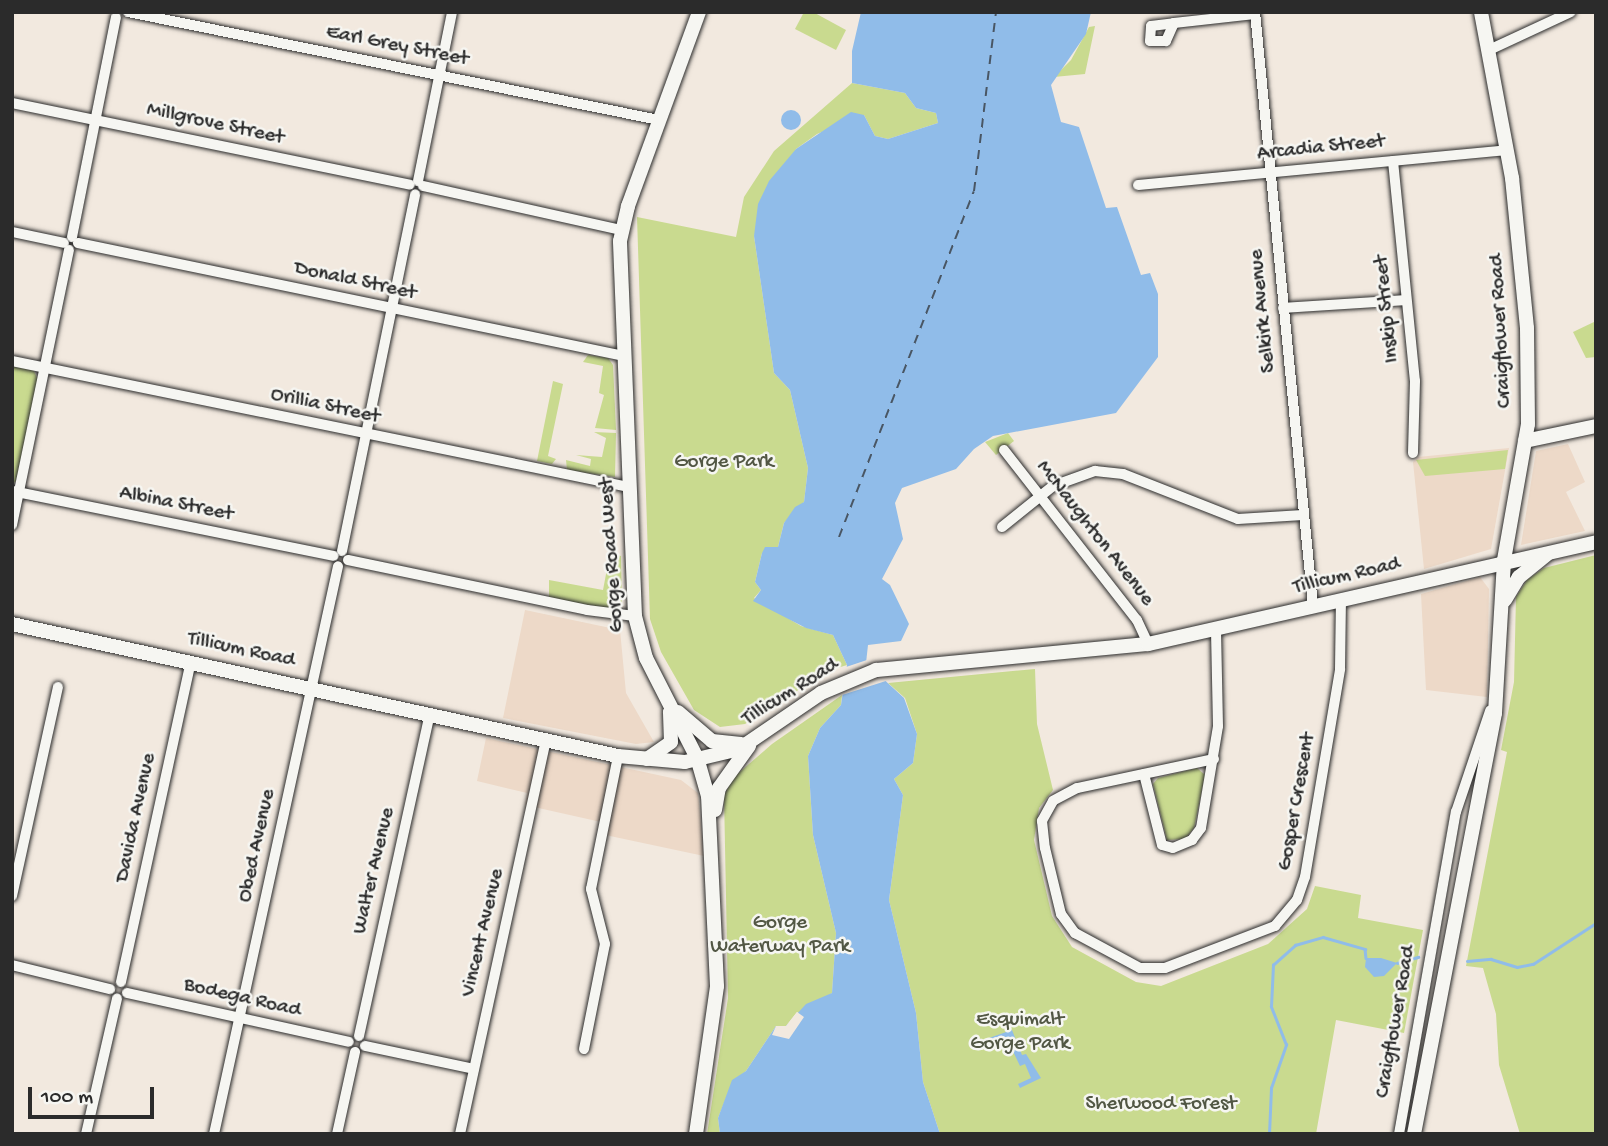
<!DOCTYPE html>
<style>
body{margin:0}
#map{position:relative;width:1608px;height:1146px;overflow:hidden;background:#f2e9df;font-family:"Gochi Hand",sans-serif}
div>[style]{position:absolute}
.built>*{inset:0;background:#edd9c8}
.green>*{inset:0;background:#c9da8f}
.water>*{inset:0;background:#90bce9}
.round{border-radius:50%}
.pier>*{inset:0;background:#f2e9df}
.stream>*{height:2.5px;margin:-1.25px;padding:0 1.25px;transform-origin:1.25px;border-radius:1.25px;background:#90bce9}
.ferry>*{height:2px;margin-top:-1px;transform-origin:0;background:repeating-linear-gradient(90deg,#495664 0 9px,transparent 0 16px)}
.roads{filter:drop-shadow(0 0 2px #2b2b2b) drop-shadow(0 0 2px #2b2b2b)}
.street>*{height:10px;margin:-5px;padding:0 5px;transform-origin:5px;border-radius:5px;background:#f6f6f2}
.secondary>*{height:14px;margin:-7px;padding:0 7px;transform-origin:7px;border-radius:7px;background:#f6f6f2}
span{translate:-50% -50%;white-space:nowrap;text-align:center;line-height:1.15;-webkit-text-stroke:5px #f6f6f2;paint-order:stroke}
.street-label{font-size:21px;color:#2b2b2b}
.park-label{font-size:21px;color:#525744}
.frame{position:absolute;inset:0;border:14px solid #2b2b2b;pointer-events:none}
.scale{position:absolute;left:28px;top:1087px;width:126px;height:32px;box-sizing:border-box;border:4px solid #2b2b2b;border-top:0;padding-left:9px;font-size:21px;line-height:24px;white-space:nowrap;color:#2b2b2b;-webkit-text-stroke:5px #f6f6f2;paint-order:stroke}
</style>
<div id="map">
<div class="built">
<i style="clip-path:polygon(1568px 444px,1585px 482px,1566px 492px,1585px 531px,1521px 545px,1536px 451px)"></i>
<i style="clip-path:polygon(1509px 448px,1491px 549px,1424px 569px,1413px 462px,1418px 457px)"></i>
<i style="clip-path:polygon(1480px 577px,1489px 589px,1487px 697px,1426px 690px,1421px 594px)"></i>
<i style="clip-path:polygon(525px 610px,620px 630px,626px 693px,654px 742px,636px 744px,503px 718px)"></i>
<i style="clip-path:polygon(486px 738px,681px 780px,698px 793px,704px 856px,610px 836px,600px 831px,601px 822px,525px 805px,527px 793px,477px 781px)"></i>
</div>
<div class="green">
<i style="clip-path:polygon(804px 12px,813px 12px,846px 30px,836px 50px,795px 29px)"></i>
<i style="clip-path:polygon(1095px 26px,1085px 74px,1054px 77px,1071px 60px,1089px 27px)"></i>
<i style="clip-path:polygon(852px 83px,905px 93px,916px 108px,936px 113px,938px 123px,888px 139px,875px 136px,864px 115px,817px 134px,796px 149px,754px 236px,774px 373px,790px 390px,808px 468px,804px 502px,784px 523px,778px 547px,762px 553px,755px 582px,761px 590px,754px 598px,801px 626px,833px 635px,847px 665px,828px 671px,745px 724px,720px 727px,694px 710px,661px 652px,650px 619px,637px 217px,736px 237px,744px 197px,774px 151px)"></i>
<i style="clip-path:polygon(1596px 321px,1596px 357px,1586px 358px,1573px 332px)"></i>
<i style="clip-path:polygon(588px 355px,608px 358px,613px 365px,616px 430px,595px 428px,604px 395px,599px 393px,603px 366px,583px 362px)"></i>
<i style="clip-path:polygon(12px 365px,33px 369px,38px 380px,18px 480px,12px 484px)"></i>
<i style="clip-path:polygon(553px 381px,563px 384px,548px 456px,556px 459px,552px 464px,537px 461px)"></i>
<i style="clip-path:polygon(594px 432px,616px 433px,615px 477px,567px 470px,566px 460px,590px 466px,591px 459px,576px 455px,602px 457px,606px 438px)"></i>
<i style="clip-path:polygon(1008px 433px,1014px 441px,996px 455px,985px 442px)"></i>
<i style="clip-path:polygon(1508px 450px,1505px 469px,1425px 476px,1416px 460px)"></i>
<i style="clip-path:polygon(610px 553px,621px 556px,622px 606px,606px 608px,549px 598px,549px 580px,603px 590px)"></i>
<i style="clip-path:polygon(1596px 555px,1596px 1134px,1520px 1134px,1499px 1065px,1496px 1014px,1483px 968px,1466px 966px,1507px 752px,1501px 750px,1514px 682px,1516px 597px,1527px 580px,1544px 568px)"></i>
<i style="clip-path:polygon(1035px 669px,1037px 724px,1053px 790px,1039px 808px,1034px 840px,1052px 916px,1072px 947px,1136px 982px,1161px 986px,1268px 944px,1307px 909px,1315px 886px,1361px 895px,1358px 918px,1423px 930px,1404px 1033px,1336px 1020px,1316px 1134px,940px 1134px,923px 1082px,916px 1013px,889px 900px,903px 795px,894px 779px,913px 763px,917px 734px,905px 698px,888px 683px)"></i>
<i style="clip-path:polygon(842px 695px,841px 705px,820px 728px,808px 756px,813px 835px,836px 933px,832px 993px,801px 1014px,797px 1012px,786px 1026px,776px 1026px,746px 1071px,732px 1083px,718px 1118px,720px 1134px,707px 1134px,728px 998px,724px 795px,734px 777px,772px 744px)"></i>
<i style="clip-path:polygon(1197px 768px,1205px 775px,1194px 828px,1185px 839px,1167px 840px,1153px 784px,1158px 778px)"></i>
</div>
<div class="water">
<i style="clip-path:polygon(861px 12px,1091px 12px,1086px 34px,1051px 85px,1061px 122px,1079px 127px,1106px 208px,1117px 207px,1141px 275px,1150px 273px,1158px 294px,1158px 357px,1116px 413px,993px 436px,974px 449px,956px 469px,902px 488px,895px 503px,903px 539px,882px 579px,890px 585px,909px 624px,901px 641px,868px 645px,866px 663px,904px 698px,917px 734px,913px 763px,894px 779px,903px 795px,889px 900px,916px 1013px,923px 1082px,940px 1134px,720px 1134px,718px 1118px,732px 1080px,746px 1071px,776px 1026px,786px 1026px,806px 1004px,832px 993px,836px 933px,813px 835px,808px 756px,820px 728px,841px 705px,847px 665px,833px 635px,806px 628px,753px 601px,761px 590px,755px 582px,762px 553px,765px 547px,778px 547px,784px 523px,795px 507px,804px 502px,808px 468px,790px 390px,774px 373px,754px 236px,758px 204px,769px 181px,796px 149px,851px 112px,864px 115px,875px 136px,888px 139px,938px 123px,936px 113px,916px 108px,905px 93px,852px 83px,852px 51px)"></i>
<i class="round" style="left:781px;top:110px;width:20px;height:20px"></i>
<i style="clip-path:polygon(1366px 958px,1381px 958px,1397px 963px,1384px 976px,1374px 977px,1365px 967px)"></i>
<i style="clip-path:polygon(1012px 1030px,1022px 1055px,1026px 1054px,1041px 1078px,1020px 1088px,1018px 1084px,1031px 1078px,1025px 1064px,1020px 1066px,1006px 1037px,991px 1043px,989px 1038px)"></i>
</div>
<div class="pier">
<i style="clip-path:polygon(870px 659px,889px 680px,842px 695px,843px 668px)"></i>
<i style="clip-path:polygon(797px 1012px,804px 1017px,789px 1039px,772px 1035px,776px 1026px,786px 1026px)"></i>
</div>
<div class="stream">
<i style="left:1467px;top:961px;width:24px;rotate:-5deg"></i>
<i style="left:1491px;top:959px;width:27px;rotate:17deg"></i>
<i style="left:1517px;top:967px;width:16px;rotate:-11deg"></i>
<i style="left:1533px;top:964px;width:75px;rotate:-33.1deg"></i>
<i style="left:1397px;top:963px;width:22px;rotate:-16deg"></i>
<i style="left:1269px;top:1134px;width:46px;rotate:-87.5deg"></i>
<i style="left:1271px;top:1088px;width:46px;rotate:-70.8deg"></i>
<i style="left:1286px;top:1045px;width:41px;rotate:-111.5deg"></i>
<i style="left:1271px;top:1007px;width:42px;rotate:-87.3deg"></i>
<i style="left:1273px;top:965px;width:30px;rotate:-42deg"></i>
<i style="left:1295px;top:945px;width:29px;rotate:-16deg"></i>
<i style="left:1323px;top:937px;width:44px;rotate:15.9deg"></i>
<i style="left:1365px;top:949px;width:9px;rotate:84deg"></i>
</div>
<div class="ferry">
<i style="left:839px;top:537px;width:371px;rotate:-68.7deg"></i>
<i style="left:974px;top:191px;width:180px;rotate:-83deg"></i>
</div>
<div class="roads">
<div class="street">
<i style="left:128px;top:12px;width:542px;rotate:11.5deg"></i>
<i style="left:1255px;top:12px;width:597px;rotate:84.42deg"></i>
<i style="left:1174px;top:23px;width:81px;rotate:-6.3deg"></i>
<i style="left:1174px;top:23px;width:20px;rotate:114deg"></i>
<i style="left:1166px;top:41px;width:16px;rotate:180deg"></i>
<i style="left:1150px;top:41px;width:15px;rotate:-86deg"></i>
<i style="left:1151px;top:26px;width:23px;rotate:-7deg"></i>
<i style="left:1489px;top:50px;width:90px;rotate:-24.9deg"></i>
<i style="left:12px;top:103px;width:406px;rotate:11.6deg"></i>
<i style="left:1393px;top:161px;width:221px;rotate:84.3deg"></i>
<i style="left:1415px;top:381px;width:72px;rotate:91.6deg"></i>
<i style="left:418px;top:181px;width:172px;rotate:-78.6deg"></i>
<i style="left:1138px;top:185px;width:371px;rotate:-5.4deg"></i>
<i style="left:423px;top:186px;width:203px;rotate:12.5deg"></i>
<i style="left:12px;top:232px;width:53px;rotate:11.9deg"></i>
<i style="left:72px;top:237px;width:224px;rotate:-78.7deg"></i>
<i style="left:78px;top:243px;width:558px;rotate:11.69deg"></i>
<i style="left:1283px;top:308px;width:123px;rotate:-3.7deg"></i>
<i style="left:12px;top:361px;width:630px;rotate:11.54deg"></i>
<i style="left:1004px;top:450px;width:216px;rotate:52deg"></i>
<i style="left:1137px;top:620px;width:26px;rotate:65deg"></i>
<i style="left:12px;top:491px;width:328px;rotate:11.4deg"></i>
<i style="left:12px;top:525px;width:281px;rotate:-78.3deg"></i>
<i style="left:1002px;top:527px;width:65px;rotate:-38.8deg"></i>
<i style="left:1053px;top:486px;width:45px;rotate:-19.7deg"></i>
<i style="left:1095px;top:471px;width:28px;rotate:6deg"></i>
<i style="left:1123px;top:474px;width:123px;rotate:21.4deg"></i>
<i style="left:1238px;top:519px;width:65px;rotate:-3.5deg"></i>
<i style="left:342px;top:551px;width:364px;rotate:-78.4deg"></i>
<i style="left:348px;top:560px;width:244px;rotate:11.8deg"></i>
<i style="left:587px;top:610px;width:48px;rotate:7.1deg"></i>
<i style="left:1214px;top:759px;width:140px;rotate:168deg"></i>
<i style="left:1077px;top:788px;width:27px;rotate:152deg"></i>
<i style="left:1053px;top:801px;width:23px;rotate:119deg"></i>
<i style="left:1042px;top:821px;width:27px;rotate:84deg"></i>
<i style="left:1045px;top:848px;width:68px;rotate:76.4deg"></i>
<i style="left:1061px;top:914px;width:24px;rotate:54deg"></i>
<i style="left:1075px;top:933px;width:74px;rotate:28.3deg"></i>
<i style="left:1140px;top:968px;width:25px"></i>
<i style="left:1165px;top:968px;width:118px;rotate:-20.9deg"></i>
<i style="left:1275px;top:926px;width:34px;rotate:-50deg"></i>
<i style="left:1297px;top:900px;width:24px;rotate:-71deg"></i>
<i style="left:1305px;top:877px;width:211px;rotate:-80.4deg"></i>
<i style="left:1340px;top:669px;width:69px;rotate:-89.2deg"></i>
<i style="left:1144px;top:774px;width:73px;rotate:75.8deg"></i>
<i style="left:1162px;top:845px;width:11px;rotate:15deg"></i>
<i style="left:1173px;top:848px;width:21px;rotate:-23deg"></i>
<i style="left:1192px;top:840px;width:15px;rotate:-53deg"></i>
<i style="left:1201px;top:828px;width:103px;rotate:-80.5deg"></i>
<i style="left:1218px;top:726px;width:97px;rotate:-91.2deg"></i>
<i style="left:12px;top:896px;width:214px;rotate:-77.6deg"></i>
<i style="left:12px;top:965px;width:101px;rotate:13.8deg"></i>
<i style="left:121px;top:982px;width:328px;rotate:-77.7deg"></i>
<i style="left:127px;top:993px;width:227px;rotate:12.4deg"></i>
<i style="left:359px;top:1036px;width:330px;rotate:-77.6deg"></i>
<i style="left:365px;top:1046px;width:111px;rotate:11.9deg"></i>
<i style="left:584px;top:1049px;width:107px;rotate:-78.7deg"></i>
<i style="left:605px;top:944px;width:57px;rotate:-104.3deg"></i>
<i style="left:591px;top:889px;width:136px;rotate:-78.5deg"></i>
<i style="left:86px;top:1134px;width:139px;rotate:-77.1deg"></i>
<i style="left:214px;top:1134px;width:581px;rotate:-77.68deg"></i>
<i style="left:337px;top:1134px;width:84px;rotate:-77.6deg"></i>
<i style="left:460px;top:1134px;width:402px;rotate:-77.7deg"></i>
<i style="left:1399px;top:1134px;width:327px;rotate:-80deg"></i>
<i style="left:1456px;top:812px;width:107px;rotate:-71.4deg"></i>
</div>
<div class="secondary">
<i style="left:1525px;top:441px;width:73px;rotate:-11.9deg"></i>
<i style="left:1505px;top:600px;width:27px;rotate:-59deg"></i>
<i style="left:1519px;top:577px;width:36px;rotate:-39deg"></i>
<i style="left:12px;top:624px;width:620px;rotate:12.29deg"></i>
<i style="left:618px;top:756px;width:67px;rotate:5.1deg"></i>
<i style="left:685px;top:762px;width:56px;rotate:-13.5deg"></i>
<i style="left:739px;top:749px;width:99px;rotate:-34.3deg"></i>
<i style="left:821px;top:693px;width:60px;rotate:-22.7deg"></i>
<i style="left:876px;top:670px;width:273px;rotate:-5.5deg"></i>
<i style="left:1148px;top:644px;width:459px;rotate:-12.8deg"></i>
<i style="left:678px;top:712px;width:45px;rotate:40.5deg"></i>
<i style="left:712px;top:741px;width:29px;rotate:6deg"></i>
<i style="left:647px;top:759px;width:29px;rotate:-35deg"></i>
<i style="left:671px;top:742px;width:30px;rotate:-92deg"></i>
<i style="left:715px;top:810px;width:22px;rotate:-80deg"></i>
<i style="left:719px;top:788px;width:52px;rotate:-54.5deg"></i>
<i style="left:696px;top:1134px;width:149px;rotate:-81.9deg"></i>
<i style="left:717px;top:986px;width:190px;rotate:-92.7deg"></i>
<i style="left:708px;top:796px;width:37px;rotate:-106deg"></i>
<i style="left:698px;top:760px;width:114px;rotate:-117deg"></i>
<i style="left:646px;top:658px;width:43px;rotate:-104.7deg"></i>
<i style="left:635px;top:616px;width:375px;rotate:-92.3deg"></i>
<i style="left:620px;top:241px;width:36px;rotate:-77deg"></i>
<i style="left:628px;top:206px;width:207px;rotate:-69.9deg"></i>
<i style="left:1414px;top:1134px;width:429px;rotate:-79.1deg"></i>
<i style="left:1495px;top:713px;width:153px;rotate:-86.6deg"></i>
<i style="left:1504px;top:560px;width:138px;rotate:-80deg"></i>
<i style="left:1528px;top:424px;width:96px;rotate:-90.6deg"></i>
<i style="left:1527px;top:328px;width:151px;rotate:-95.7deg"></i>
<i style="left:1512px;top:178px;width:169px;rotate:-100.6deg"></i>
</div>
</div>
<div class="street-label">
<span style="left:397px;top:47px;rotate:11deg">Earl Grey Street</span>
<span style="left:215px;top:125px;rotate:12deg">Millgrove Street</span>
<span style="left:1321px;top:149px;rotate:-6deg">Arcadia Street</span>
<span style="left:355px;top:282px;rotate:12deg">Donald Street</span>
<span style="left:1388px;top:309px;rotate:-96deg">Inskip Street</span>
<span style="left:1264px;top:311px;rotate:-96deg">Selkirk Avenue</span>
<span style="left:1502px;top:331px;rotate:-93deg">Craigflower Road</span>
<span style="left:325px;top:407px;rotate:12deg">Orillia Street</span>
<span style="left:176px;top:505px;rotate:11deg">Albina Street</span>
<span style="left:1094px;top:534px;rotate:52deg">McNaughton Avenue</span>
<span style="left:613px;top:555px;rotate:-94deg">Gorge Road West</span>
<span style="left:1347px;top:577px;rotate:-13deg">Tillicum Road</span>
<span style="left:241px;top:651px;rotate:12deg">Tillicum Road</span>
<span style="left:791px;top:693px;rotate:-32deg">Tillicum Road</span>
<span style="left:1298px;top:802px;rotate:-80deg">Gosper Crescent</span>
<span style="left:137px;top:818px;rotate:-78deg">Davida Avenue</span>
<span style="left:258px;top:846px;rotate:-78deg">Obed Avenue</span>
<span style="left:375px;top:871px;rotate:-77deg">Walter Avenue</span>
<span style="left:484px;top:933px;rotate:-77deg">Vincent Avenue</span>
<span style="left:242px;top:999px;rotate:13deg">Bodega Road</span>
<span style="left:1397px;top:1022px;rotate:-80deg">Craigflower Road</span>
</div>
<div class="park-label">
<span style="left:724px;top:463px">Gorge Park</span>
<span style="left:780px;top:936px">Gorge<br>Waterway Park</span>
<span style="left:1020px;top:1033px">Esquimalt<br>Gorge Park</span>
<span style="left:1161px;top:1105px">Sherwood Forest</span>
</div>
<div class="frame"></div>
<div class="scale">100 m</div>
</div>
